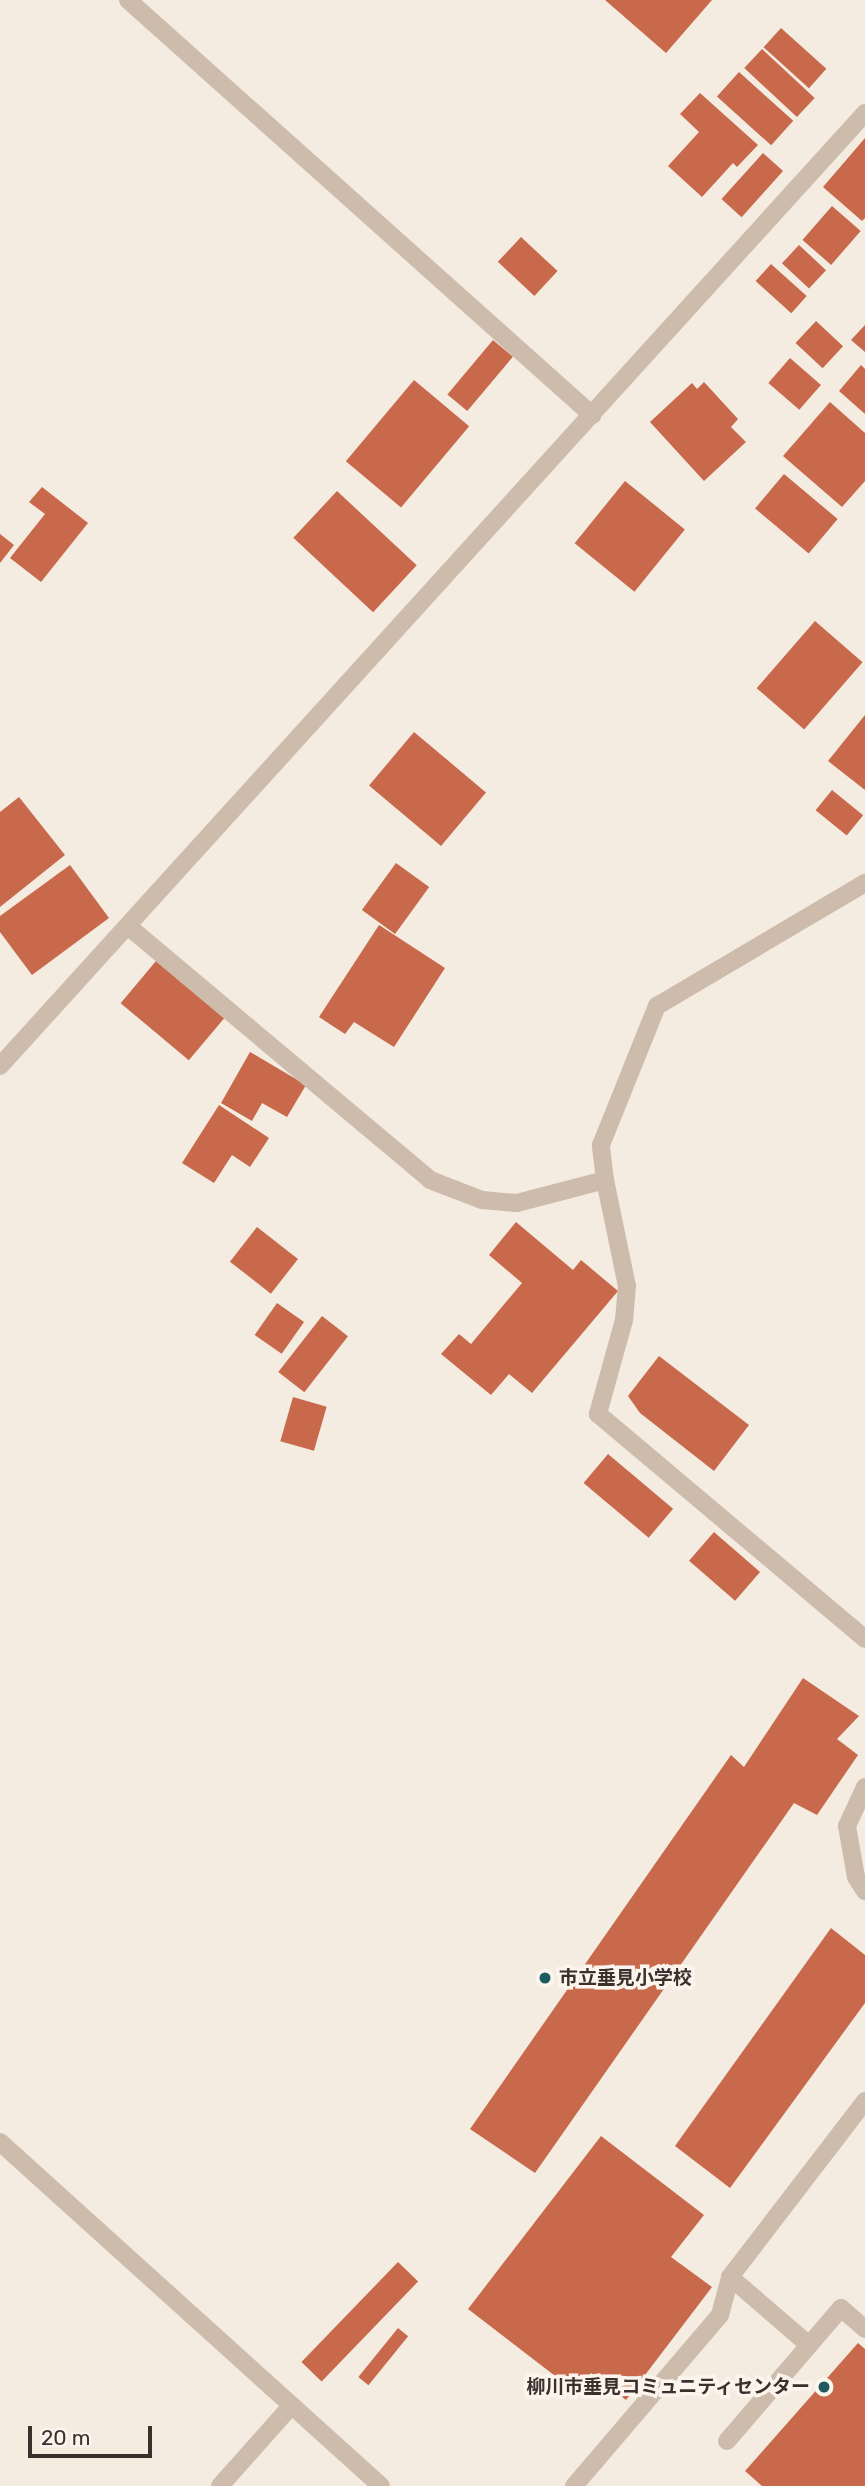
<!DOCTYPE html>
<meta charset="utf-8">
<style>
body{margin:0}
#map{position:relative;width:865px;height:2486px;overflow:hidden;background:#f4ebe1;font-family:Rubik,"Noto Sans JP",sans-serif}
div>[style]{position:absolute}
.building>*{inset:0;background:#c8694b;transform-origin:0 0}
.service>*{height:18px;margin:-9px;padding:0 9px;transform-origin:9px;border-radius:9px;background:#cdbbac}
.minor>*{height:18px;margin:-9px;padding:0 9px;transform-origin:9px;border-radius:9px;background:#cdbbac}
.tertiary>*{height:18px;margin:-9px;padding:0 9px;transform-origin:9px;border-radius:9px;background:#cdbbac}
.dots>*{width:19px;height:19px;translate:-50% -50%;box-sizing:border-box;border:4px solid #fbf5ee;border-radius:50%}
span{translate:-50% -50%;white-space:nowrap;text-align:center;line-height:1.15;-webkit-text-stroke:7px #fbf5ee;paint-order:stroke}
.poi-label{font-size:19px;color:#3b302b;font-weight:700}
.left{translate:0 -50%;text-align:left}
.right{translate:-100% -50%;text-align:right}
.scale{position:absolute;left:28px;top:2426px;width:124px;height:32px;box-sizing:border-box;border:4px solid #3b302b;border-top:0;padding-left:9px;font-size:21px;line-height:24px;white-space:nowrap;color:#3b302b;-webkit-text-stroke:5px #fbf5ee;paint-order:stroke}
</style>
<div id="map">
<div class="building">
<i style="clip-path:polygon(605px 0,712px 0,666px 53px)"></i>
<i style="left:781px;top:28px;width:61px;height:26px;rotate:42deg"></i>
<i style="left:762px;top:49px;width:72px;height:26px;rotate:43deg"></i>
<i style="left:739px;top:72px;width:73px;height:33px;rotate:42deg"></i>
<i style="clip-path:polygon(700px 93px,758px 145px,737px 167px,733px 163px,702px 197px,668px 166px,699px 132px,680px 114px)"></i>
<i style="clip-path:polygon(865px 138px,865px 218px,862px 221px,823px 187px)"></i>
<i style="left:763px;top:153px;width:27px;height:62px;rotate:42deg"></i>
<i style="left:832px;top:206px;width:38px;height:45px;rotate:41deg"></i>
<i style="left:521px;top:237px;width:50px;height:34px;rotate:43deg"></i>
<i style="left:799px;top:245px;width:37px;height:25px;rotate:43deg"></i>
<i style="left:771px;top:264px;width:48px;height:23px;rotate:42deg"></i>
<i style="left:816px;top:321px;width:37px;height:30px;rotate:43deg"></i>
<i style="clip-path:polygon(865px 325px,865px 352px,851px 340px)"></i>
<i style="left:493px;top:340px;width:26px;height:71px;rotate:40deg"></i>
<i style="left:790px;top:358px;width:41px;height:33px;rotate:41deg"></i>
<i style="clip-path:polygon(861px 365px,865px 369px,865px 414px,839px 391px)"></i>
<i style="left:414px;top:380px;width:72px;height:106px;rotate:40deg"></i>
<i style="clip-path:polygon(704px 382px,738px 419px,731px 427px,746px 442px,704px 481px,650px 422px,692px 383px,697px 389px)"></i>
<i style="clip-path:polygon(830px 402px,865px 433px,865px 481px,842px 507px,783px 456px)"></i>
<i style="left:784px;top:474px;width:70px;height:45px;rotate:40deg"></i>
<i style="left:625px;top:481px;width:77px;height:80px;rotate:39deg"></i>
<i style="clip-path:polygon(42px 487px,88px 523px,41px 582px,10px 558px,45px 514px,29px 502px)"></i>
<i style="left:337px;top:491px;width:109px;height:64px;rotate:43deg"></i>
<i style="clip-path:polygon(0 534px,14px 545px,0 563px)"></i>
<i style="left:815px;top:621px;width:63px;height:89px;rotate:41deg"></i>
<i style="clip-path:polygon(865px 715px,865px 790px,828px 761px)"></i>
<i style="left:414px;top:732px;width:94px;height:70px;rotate:40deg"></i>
<i style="left:832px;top:790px;width:40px;height:26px;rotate:39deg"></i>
<i style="clip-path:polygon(19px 797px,65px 855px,0 907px,0 812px)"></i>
<i style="left:396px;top:863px;width:41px;height:58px;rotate:36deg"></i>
<i style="clip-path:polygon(70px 865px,109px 918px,32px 975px,0 932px,0 916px)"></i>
<i style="clip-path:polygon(379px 925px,445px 968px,394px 1047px,354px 1022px,345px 1034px,319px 1017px)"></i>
<i style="left:156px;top:961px;width:89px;height:55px;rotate:40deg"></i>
<i style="clip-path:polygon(250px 1052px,306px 1085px,287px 1117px,262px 1103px,252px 1121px,221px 1103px)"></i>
<i style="clip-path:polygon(219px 1105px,269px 1138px,250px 1167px,232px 1155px,214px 1183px,182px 1163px)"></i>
<i style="clip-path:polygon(516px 1222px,573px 1270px,581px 1260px,618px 1291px,532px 1393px,509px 1374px,491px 1395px,441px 1354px,459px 1334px,471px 1344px,522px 1283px,489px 1255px)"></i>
<i style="left:257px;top:1227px;width:52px;height:44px;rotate:38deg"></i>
<i style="left:277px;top:1303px;width:33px;height:39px;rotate:35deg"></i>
<i style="left:322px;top:1316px;width:33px;height:71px;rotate:38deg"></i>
<i style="clip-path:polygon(659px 1356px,749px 1425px,714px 1471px,640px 1413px,628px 1396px)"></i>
<i style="left:293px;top:1397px;width:35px;height:46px;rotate:16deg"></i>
<i style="left:608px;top:1454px;width:85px;height:38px;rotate:40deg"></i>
<i style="left:714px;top:1532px;width:61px;height:38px;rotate:41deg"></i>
<i style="clip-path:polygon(803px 1678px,859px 1716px,837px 1739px,858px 1755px,817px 1815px,794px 1803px,535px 2173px,470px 2129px,731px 1755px,744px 1767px)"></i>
<i style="clip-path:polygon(831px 1928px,865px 1955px,865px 2003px,730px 2188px,675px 2146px)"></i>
<i style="clip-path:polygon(601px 2136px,704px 2215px,671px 2257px,712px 2287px,626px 2400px,591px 2373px,576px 2392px,468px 2309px)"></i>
<i style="left:398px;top:2262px;width:28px;height:139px;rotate:44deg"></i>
<i style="left:398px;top:2328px;width:13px;height:63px;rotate:39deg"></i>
<i style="clip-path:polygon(858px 2343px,865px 2349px,865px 2486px,762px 2486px,745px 2471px)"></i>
</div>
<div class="service">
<i style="left:730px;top:2277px;width:104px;rotate:40.7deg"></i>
<i style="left:727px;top:2441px;width:175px;rotate:-49.4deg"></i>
<i style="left:841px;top:2308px;width:32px;rotate:41deg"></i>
</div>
<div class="minor">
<i style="left:128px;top:0;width:623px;rotate:41.81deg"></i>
<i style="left:129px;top:927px;width:393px;rotate:40deg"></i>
<i style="left:430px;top:1180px;width:56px;rotate:21deg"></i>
<i style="left:482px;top:1200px;width:35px;rotate:5deg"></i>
<i style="left:517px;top:1203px;width:91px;rotate:-14.6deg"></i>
<i style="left:605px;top:1180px;width:108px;rotate:78.3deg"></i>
<i style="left:627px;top:1286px;width:34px;rotate:95deg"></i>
<i style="left:624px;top:1320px;width:98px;rotate:105.5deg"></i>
<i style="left:598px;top:1414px;width:349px;rotate:40.1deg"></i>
<i style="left:605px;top:1180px;width:35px;rotate:-97deg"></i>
<i style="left:601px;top:1145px;width:150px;rotate:-68.1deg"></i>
<i style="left:657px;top:1006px;width:242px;rotate:-30.6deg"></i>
<i style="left:865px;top:1787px;width:43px;rotate:114.8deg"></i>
<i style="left:847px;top:1826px;width:52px;rotate:80deg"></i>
<i style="left:856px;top:1877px;width:17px;rotate:57deg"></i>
<i style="left:0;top:2142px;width:513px;rotate:42.08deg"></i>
<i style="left:220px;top:2486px;width:108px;rotate:-48.4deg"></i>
<i style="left:574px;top:2486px;width:225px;rotate:-49.5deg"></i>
<i style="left:720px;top:2315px;width:39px;rotate:-75deg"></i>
<i style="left:730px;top:2277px;width:222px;rotate:-52.5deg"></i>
</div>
<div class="tertiary">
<i style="left:0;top:1066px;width:1287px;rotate:-47.77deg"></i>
</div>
<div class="dots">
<i style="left:545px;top:1978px;background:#1f5a5e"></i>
<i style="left:824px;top:2387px;background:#1f5a5e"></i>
</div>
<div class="poi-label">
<span class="left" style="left:559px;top:1978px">市立垂見小学校</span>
<span class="right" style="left:810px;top:2387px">柳川市垂見コミュニティセンター</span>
</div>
<div class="scale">20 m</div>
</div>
